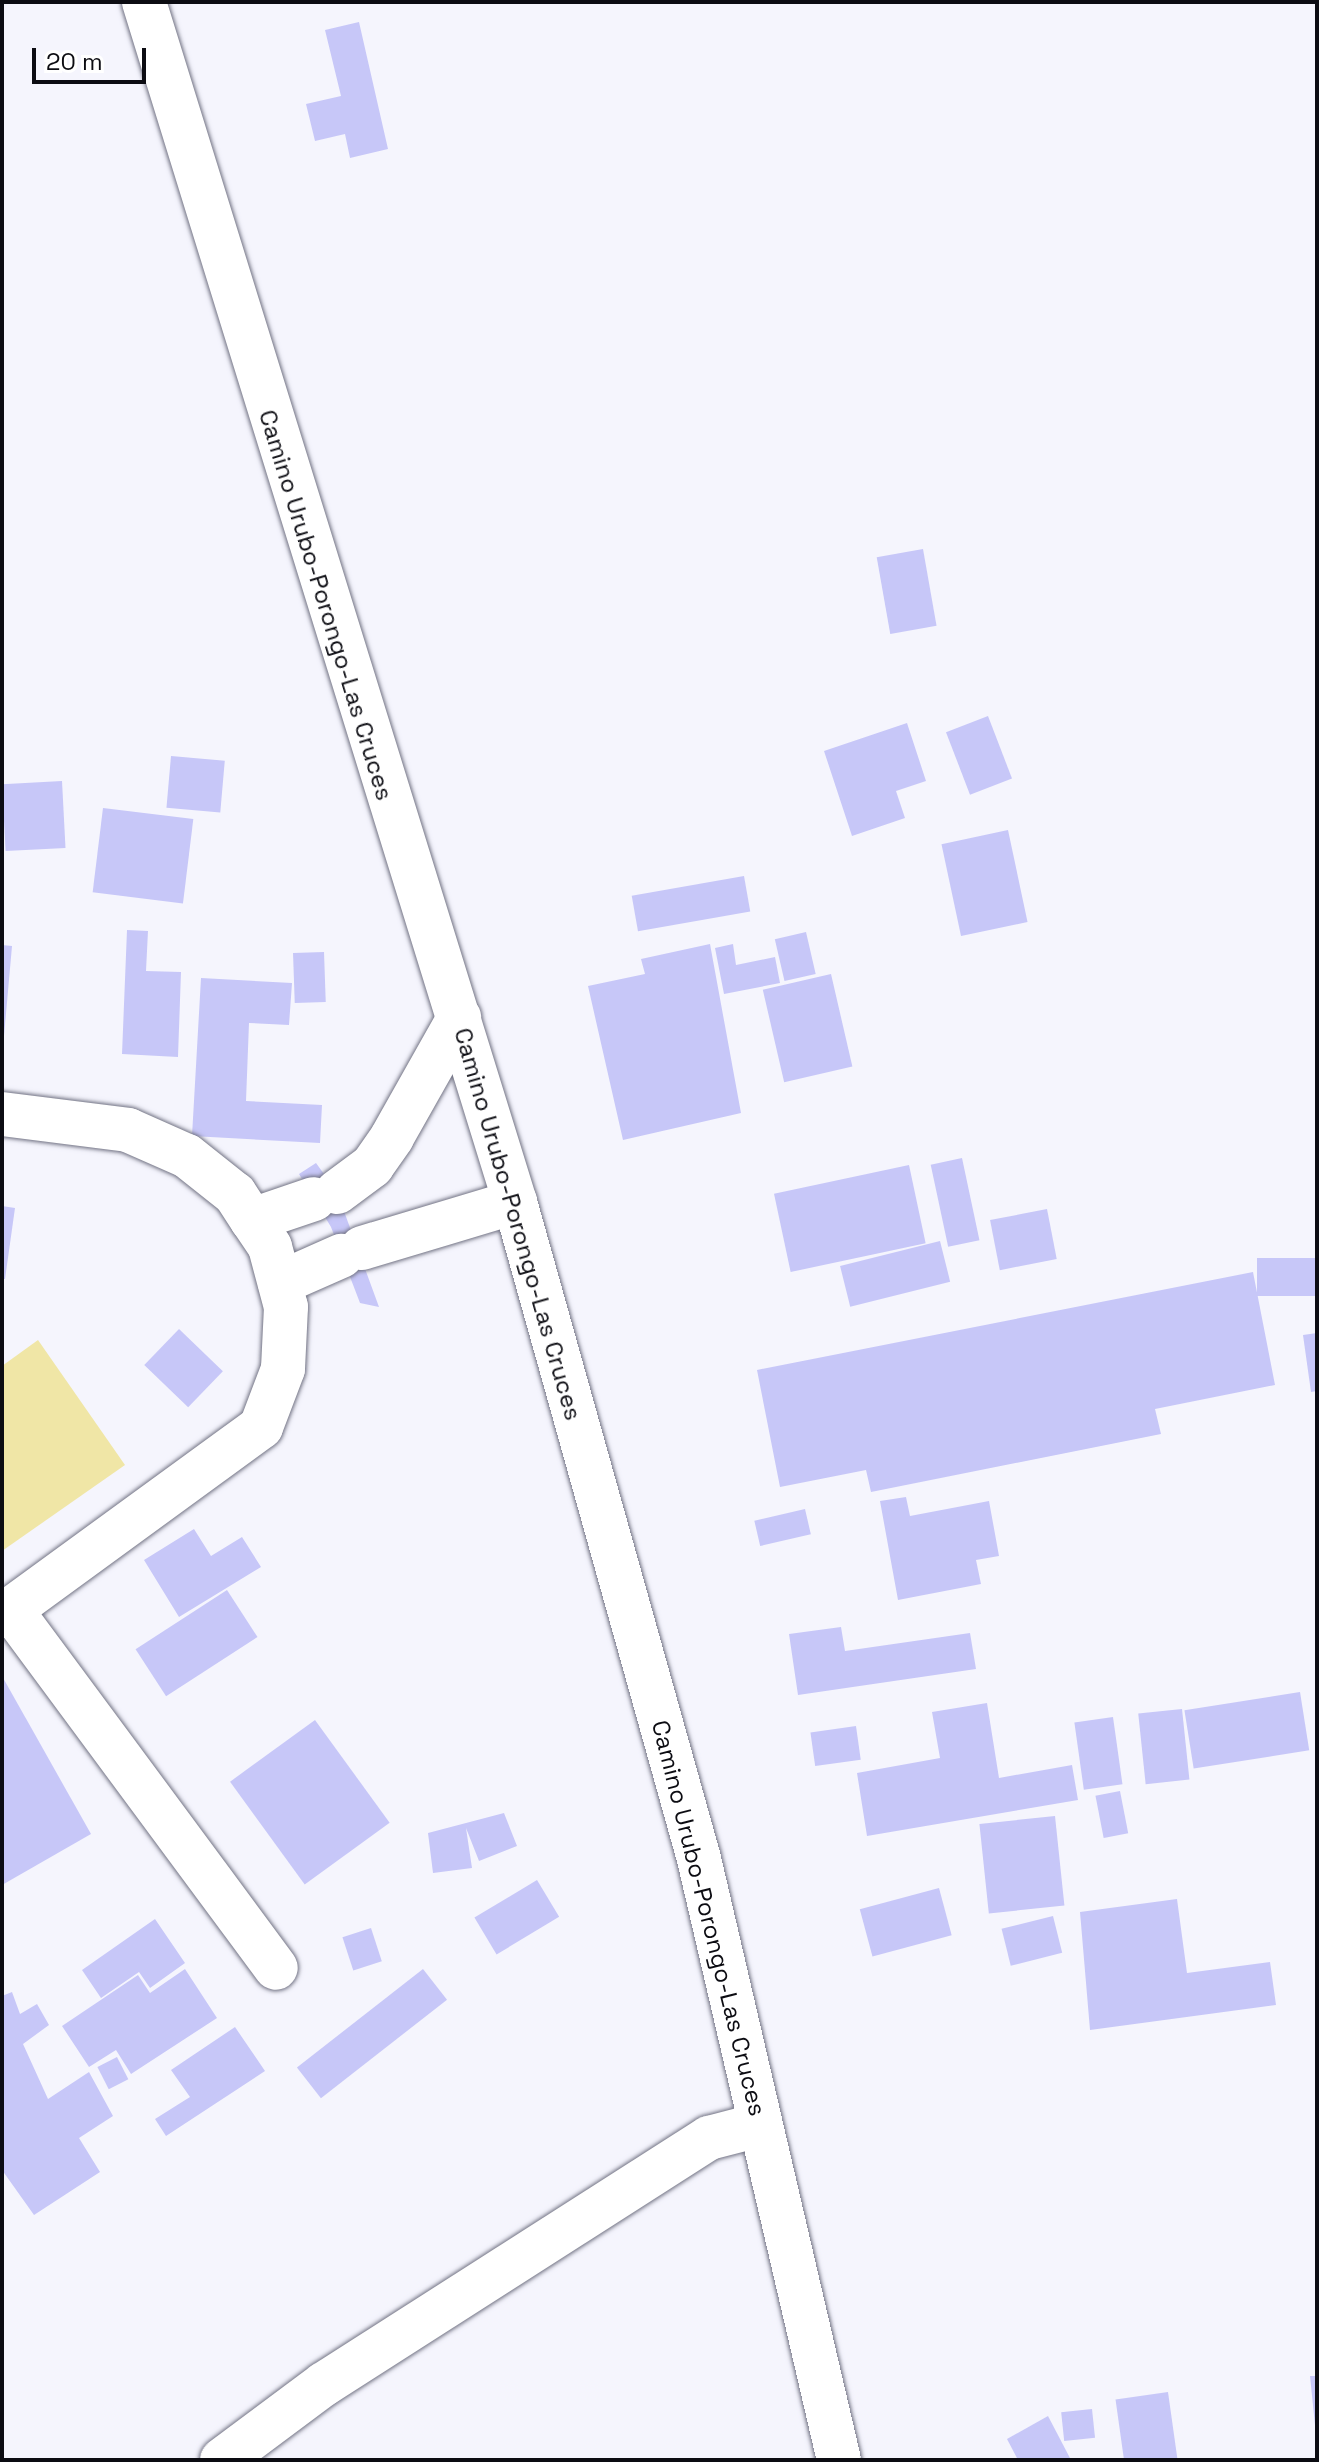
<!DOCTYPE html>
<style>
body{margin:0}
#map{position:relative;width:1319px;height:2462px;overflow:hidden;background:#f5f5fd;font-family:"Space Grotesk",sans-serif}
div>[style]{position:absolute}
.green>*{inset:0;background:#f0e6a6}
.building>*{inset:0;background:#c7c7f8;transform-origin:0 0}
.roads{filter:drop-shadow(0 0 2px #727384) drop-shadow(0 0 2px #727384)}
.minor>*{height:44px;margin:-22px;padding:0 22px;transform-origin:22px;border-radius:22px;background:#fff}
.major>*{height:44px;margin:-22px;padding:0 22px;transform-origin:22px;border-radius:22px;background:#fff}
span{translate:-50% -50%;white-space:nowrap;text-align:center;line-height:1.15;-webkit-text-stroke:6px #fff;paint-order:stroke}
.street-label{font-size:24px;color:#0c0c12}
.frame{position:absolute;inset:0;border:4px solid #0c0c12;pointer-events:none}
.scale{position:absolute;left:32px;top:48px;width:114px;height:36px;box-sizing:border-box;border:4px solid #0c0c12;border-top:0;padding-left:10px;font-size:24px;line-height:28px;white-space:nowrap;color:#0c0c12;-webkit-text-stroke:6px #fff;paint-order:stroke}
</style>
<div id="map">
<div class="green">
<i style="clip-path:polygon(38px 1340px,125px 1465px,2px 1551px,2px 1366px)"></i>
</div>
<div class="building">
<i style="clip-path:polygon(359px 22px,388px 149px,350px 158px,345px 134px,315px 141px,306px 104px,341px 96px,325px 30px)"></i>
<i style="left:923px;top:549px;width:78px;height:47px;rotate:80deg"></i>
<i style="left:988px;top:716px;width:67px;height:45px;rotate:69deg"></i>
<i style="clip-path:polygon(907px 723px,926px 781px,896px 791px,905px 818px,852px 836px,824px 751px)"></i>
<i style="left:171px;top:756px;width:54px;height:52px;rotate:5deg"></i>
<i style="left:62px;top:781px;width:67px;height:60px;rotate:87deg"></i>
<i style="left:103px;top:808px;width:91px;height:85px;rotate:7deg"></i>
<i style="left:1008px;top:830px;width:94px;height:68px;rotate:78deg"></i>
<i style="left:744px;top:876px;width:36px;height:114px;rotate:80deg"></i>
<i style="clip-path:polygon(127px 930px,148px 931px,146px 971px,181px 972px,178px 1057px,122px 1054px)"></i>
<i style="left:806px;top:932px;width:43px;height:32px;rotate:77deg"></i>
<i style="clip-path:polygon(710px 944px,741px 1113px,623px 1140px,588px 986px,645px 974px,641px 959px)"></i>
<i style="clip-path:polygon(733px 944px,736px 965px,775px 957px,780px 983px,724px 994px,715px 948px)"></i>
<i style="clip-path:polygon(2px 945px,12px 946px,4px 1036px,2px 1036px)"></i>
<i style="left:324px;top:952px;width:50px;height:31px;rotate:88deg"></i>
<i style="left:831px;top:974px;width:95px;height:70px;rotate:77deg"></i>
<i style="clip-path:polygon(201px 978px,292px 983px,289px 1025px,249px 1023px,246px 1101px,322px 1105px,320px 1143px,192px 1136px)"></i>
<i style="left:962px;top:1158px;width:84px;height:32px;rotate:78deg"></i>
<i style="clip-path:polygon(316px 1163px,337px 1192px,379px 1307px,360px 1303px,331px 1227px,299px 1174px)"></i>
<i style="left:909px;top:1165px;width:80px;height:138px;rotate:78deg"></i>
<i style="clip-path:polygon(2px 1206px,15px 1208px,5px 1279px,2px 1279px)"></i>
<i style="left:1047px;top:1209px;width:51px;height:58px;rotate:79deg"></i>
<i style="left:940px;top:1241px;width:42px;height:103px;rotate:76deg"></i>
<i style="left:1317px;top:1258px;width:38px;height:60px;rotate:90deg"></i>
<i style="clip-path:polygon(1253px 1272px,1275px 1385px,1155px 1409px,1161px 1434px,871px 1492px,866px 1470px,780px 1487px,757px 1370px)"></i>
<i style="left:179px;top:1329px;width:61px;height:50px;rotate:44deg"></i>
<i style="clip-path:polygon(1317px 1333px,1317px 1391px,1311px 1392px,1303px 1335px)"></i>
<i style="clip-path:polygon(906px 1497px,910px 1516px,989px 1501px,999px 1556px,976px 1560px,981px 1584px,898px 1600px,880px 1501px)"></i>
<i style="left:805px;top:1509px;width:26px;height:52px;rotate:77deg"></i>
<i style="clip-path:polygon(194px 1529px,211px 1556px,242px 1537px,261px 1567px,179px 1617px,144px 1560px)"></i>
<i style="left:227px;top:1590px;width:56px;height:109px;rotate:57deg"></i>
<i style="clip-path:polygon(841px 1627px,845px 1651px,970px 1633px,976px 1669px,798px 1695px,789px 1634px)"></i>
<i style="clip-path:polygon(2px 1676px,91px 1834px,2px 1885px)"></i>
<i style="left:1300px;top:1692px;width:59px;height:117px;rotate:81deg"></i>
<i style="clip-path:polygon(987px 1703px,999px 1778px,1072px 1765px,1078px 1800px,867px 1836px,857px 1773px,940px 1758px,932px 1712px)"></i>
<i style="left:1182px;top:1709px;width:71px;height:44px;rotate:84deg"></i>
<i style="left:1113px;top:1717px;width:68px;height:39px;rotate:82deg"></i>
<i style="left:315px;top:1720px;width:127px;height:105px;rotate:54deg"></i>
<i style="left:856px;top:1726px;width:34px;height:46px;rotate:82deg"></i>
<i style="left:1120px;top:1791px;width:43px;height:25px;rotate:79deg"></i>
<i style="clip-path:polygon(504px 1813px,517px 1846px,479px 1861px,466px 1828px,472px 1868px,433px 1873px,428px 1833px)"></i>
<i style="left:1055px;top:1816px;width:90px;height:76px;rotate:84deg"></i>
<i style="left:537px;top:1880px;width:43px;height:73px;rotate:59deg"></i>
<i style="left:939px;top:1888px;width:49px;height:82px;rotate:75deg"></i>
<i style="clip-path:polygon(1177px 1899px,1187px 1973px,1270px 1962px,1276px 2005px,1090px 2030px,1080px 1912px)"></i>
<i style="left:1053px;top:1916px;width:38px;height:53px;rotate:76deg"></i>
<i style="clip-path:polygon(155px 1919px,185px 1963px,150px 1988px,139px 1972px,101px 1998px,82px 1970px)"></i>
<i style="left:371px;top:1928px;width:35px;height:30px;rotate:72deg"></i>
<i style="clip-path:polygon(185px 1969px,217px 2018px,131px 2074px,116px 2050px,89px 2067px,62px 2026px,138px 1975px,150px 1993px)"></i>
<i style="left:423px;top:1969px;width:39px;height:160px;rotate:52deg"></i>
<i style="clip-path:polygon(12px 1992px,20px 2014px,37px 2004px,49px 2025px,23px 2044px,48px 2099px,89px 2072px,113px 2116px,79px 2138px,100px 2172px,34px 2215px,2px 2170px,2px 1996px)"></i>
<i style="clip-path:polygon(235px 2027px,265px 2071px,166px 2136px,155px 2119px,190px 2097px,171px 2070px)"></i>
<i style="left:117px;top:2057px;width:25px;height:22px;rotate:63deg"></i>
<i style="clip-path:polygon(1310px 2376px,1317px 2376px,1317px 2424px,1315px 2425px)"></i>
<i style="left:1168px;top:2392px;width:69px;height:53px;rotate:82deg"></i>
<i style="left:1092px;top:2409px;width:29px;height:31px;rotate:84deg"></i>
<i style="clip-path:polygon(1048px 2416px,1071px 2460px,1018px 2460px,1007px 2439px)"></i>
</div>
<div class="roads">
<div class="minor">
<i style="left:2px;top:1114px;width:127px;rotate:7.2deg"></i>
<i style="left:128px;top:1130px;width:64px;rotate:23.8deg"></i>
<i style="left:187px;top:1156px;width:61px;rotate:38.4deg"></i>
<i style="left:235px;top:1194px;width:31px;rotate:57deg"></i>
<i style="left:252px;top:1220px;width:32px;rotate:56deg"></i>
<i style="left:270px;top:1247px;width:62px;rotate:75.1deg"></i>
<i style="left:286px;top:1307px;width:62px;rotate:92.8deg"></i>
<i style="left:283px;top:1369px;width:62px;rotate:110.8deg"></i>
<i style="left:261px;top:1427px;width:321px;rotate:143.9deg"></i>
<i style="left:337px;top:1192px;width:44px;rotate:-36.6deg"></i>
<i style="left:372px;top:1166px;width:35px;rotate:-55deg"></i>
<i style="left:392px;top:1137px;width:137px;rotate:-60.6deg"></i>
<i style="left:252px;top:1220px;width:65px;rotate:-18.7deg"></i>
<i style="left:362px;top:1248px;width:160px;rotate:-16.7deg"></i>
<i style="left:280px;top:1283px;width:67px;rotate:-23.9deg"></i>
<i style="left:11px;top:1610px;width:445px;rotate:53.5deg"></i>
<i style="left:222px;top:2460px;width:127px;rotate:-36.7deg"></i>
<i style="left:324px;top:2384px;width:457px;rotate:-32.6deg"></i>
<i style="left:709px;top:2138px;width:52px;rotate:-14.6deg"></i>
</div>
<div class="major">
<i style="left:144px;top:2px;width:1256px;rotate:72.82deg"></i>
<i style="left:515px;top:1202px;width:682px;rotate:74.35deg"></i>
<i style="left:699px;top:1859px;width:617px;rotate:76.89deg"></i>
</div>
</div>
<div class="street-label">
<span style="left:326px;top:605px;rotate:73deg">Camino Urubo-Porongo-Las Cruces</span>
<span style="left:518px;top:1224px;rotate:74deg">Camino Urubo-Porongo-Las Cruces</span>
<span style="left:709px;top:1918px;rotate:76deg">Camino Urubo-Porongo-Las Cruces</span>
</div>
<div class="frame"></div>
<div class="scale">20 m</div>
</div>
